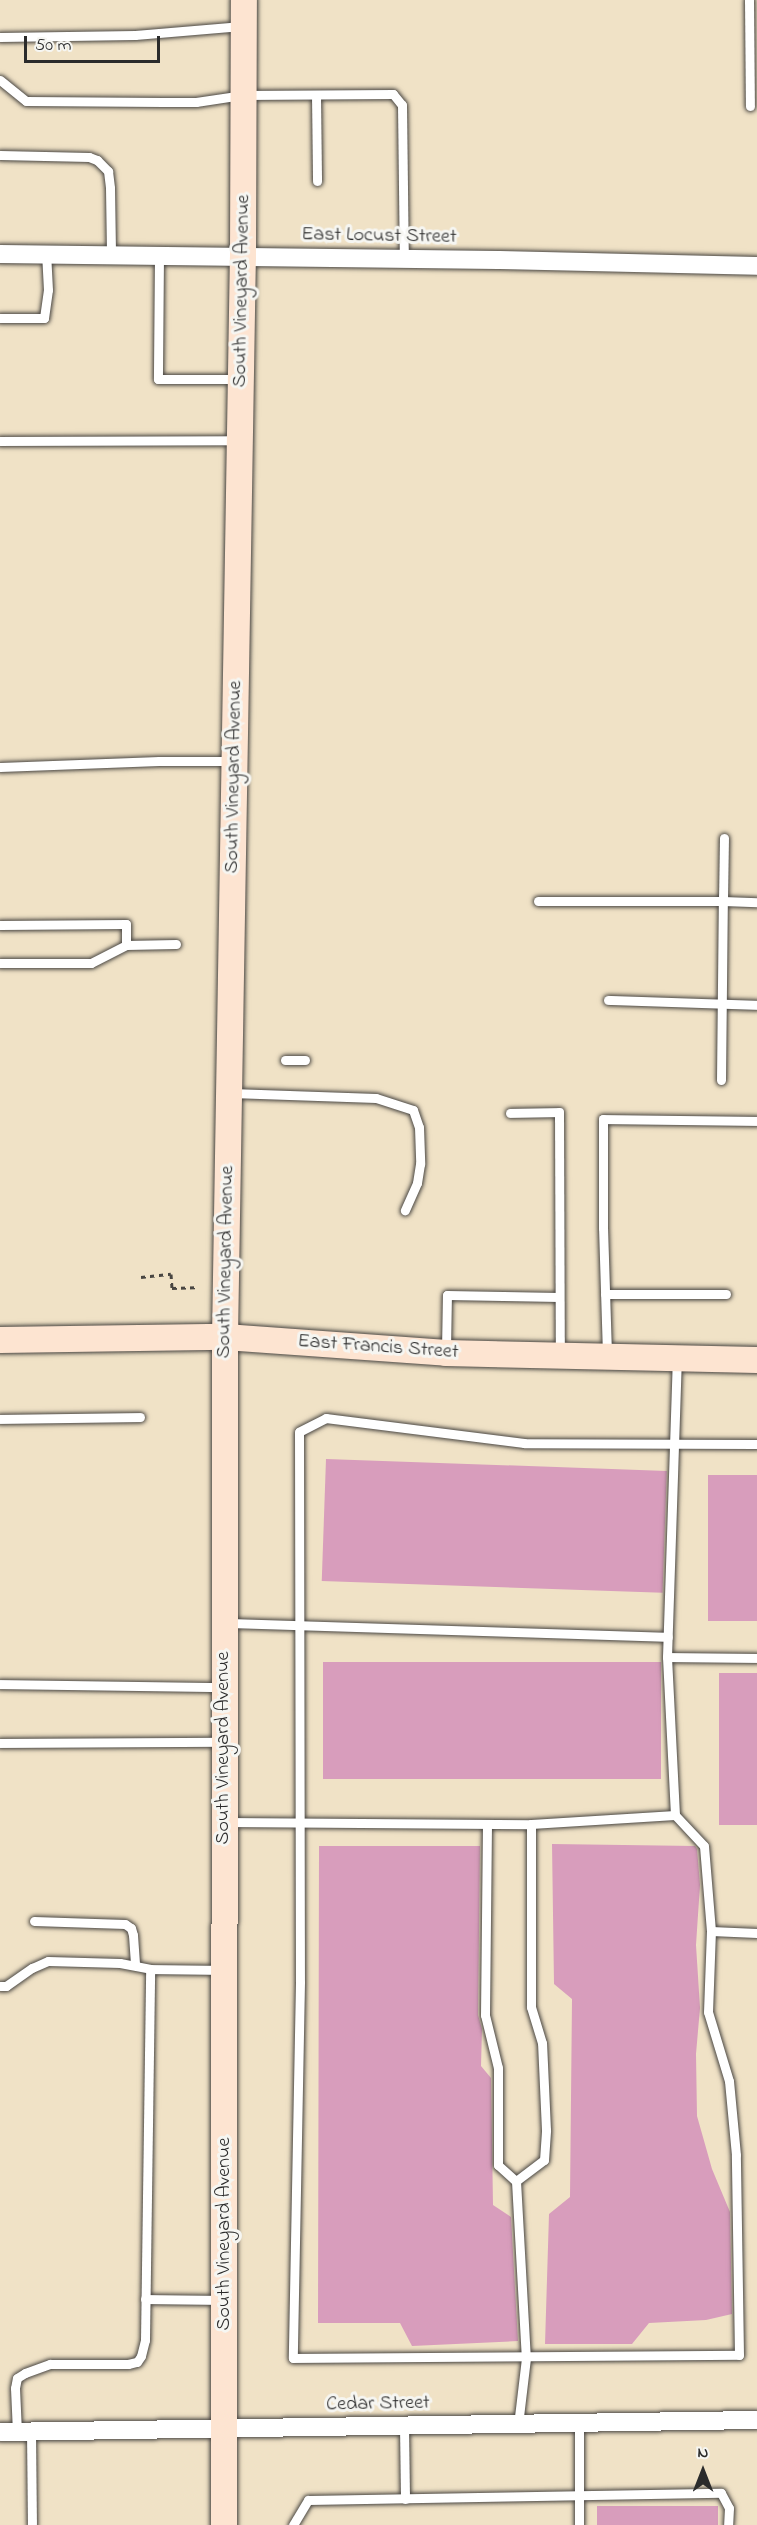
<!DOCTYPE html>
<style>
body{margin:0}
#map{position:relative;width:757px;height:2525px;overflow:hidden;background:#f0e2c6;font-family:"Indie Flower",sans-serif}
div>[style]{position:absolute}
.building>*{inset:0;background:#d89dbc;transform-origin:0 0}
.path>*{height:3px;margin-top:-1.5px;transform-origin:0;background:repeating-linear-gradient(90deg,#494642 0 4.5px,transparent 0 9px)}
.roads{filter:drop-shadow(0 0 2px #494642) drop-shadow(0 0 2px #494642)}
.lane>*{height:9px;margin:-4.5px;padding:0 4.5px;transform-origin:4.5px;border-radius:4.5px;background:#fff}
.street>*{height:18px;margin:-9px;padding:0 9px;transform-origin:9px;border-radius:9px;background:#fff}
.secondary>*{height:26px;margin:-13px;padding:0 13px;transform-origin:13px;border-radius:13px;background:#fde4d1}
span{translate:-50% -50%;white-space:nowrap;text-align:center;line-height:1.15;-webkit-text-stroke:6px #f6f6f2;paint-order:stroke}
.street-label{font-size:20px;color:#2b2b2b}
.north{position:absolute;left:673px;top:2441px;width:60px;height:60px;-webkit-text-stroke:4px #f6f6f2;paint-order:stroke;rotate:0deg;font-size:16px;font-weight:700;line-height:24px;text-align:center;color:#2b2b2b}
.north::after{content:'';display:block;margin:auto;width:21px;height:27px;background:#2b2b2b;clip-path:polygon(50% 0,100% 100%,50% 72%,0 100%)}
.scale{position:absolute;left:24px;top:36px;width:136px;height:27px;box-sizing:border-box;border:3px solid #2b2b2b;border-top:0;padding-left:8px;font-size:18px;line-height:21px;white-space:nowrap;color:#2b2b2b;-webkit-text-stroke:4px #f6f6f2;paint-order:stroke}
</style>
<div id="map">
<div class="building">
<i style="left:326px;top:1459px;width:341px;height:122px;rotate:2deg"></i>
<i style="left:708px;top:1475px;width:49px;height:146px"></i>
<i style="left:323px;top:1662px;width:338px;height:117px"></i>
<i style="left:719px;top:1673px;width:38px;height:152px"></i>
<i style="clip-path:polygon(552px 1844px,695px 1846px,697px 1849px,700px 1885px,696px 1945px,700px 2008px,696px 2054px,697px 2116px,712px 2169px,730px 2212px,732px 2314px,706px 2320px,649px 2323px,632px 2344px,545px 2344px,549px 2214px,570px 2197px,572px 1999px,554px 1984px)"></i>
<i style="clip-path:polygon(319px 1846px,480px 1846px,478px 2015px,482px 2029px,481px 2066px,491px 2078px,493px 2205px,511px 2217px,518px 2341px,412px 2346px,400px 2323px,318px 2323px)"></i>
<i style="left:597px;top:2506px;width:121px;height:19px"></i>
</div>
<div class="path">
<i style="left:141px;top:1277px;width:30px;rotate:-6deg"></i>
<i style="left:171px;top:1274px;width:14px;rotate:86deg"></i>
<i style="left:172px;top:1288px;width:24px;rotate:-2deg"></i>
</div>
<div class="roads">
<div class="lane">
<i style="left:749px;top:0;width:106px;rotate:89.5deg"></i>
<i style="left:0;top:37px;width:135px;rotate:-0.8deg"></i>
<i style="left:135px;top:35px;width:107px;rotate:-4.8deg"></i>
<i style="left:0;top:80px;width:33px;rotate:39deg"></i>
<i style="left:26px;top:101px;width:137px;rotate:0.4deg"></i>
<i style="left:163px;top:102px;width:33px"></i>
<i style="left:196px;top:102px;width:48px;rotate:-8.5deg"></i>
<i style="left:243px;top:95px;width:150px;rotate:-0.4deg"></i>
<i style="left:393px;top:94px;width:14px;rotate:51deg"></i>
<i style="left:402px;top:105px;width:154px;rotate:89.3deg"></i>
<i style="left:316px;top:95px;width:86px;rotate:89.3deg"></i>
<i style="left:0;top:155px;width:89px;rotate:1.3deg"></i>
<i style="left:89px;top:157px;width:9px;rotate:21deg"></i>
<i style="left:97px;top:160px;width:16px;rotate:45deg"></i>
<i style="left:108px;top:171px;width:17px;rotate:83deg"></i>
<i style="left:110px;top:188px;width:67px;rotate:89.1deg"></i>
<i style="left:159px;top:256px;width:123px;rotate:90.5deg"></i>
<i style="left:158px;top:379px;width:81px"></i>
<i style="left:0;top:318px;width:44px"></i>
<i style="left:44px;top:318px;width:28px;rotate:-82deg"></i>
<i style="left:48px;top:290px;width:35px;rotate:-93deg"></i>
<i style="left:0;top:441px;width:237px;rotate:-0.2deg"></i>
<i style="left:0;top:767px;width:159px;rotate:-2.2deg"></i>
<i style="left:159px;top:761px;width:73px"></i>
<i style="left:538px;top:901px;width:185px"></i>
<i style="left:723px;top:901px;width:63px;rotate:-89.1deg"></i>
<i style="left:0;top:925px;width:126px;rotate:-0.5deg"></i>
<i style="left:126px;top:924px;width:21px;rotate:90deg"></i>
<i style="left:0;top:963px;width:91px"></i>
<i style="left:91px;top:963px;width:39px;rotate:-27deg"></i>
<i style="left:126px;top:945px;width:50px;rotate:-1.1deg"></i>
<i style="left:608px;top:1000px;width:149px;rotate:1.9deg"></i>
<i style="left:285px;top:1060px;width:20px"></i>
<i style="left:721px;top:1080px;width:179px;rotate:-89.4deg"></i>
<i style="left:723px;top:901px;width:34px;rotate:2deg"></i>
<i style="left:231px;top:1093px;width:145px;rotate:2deg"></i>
<i style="left:376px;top:1098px;width:39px;rotate:18deg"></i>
<i style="left:413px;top:1110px;width:18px;rotate:71deg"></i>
<i style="left:419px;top:1127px;width:37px;rotate:88deg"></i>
<i style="left:420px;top:1164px;width:19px;rotate:99deg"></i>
<i style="left:417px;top:1183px;width:30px;rotate:114deg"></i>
<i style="left:510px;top:1113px;width:49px;rotate:-1.2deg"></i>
<i style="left:559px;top:1112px;width:241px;rotate:89.8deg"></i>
<i style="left:605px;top:1294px;width:121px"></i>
<i style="left:446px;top:1350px;width:55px;rotate:-89deg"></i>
<i style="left:447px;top:1295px;width:112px;rotate:1deg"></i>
<i style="left:607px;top:1354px;width:126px;rotate:-91.8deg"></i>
<i style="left:603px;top:1228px;width:109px;rotate:-90deg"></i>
<i style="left:603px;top:1119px;width:154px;rotate:0.7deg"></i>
<i style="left:0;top:1419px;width:140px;rotate:-0.8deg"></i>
<i style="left:757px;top:1444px;width:233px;rotate:-179.8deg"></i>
<i style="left:524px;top:1443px;width:200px;rotate:-172.8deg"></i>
<i style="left:326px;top:1418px;width:30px;rotate:153deg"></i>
<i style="left:299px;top:1432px;width:550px;rotate:89.9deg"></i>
<i style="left:300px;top:1982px;width:376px;rotate:91.1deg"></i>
<i style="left:293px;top:2358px;width:446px;rotate:-0.4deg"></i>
<i style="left:739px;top:2355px;width:200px;rotate:-90.9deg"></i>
<i style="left:736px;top:2155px;width:74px;rotate:-95.4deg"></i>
<i style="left:729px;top:2081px;width:72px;rotate:-106.9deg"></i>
<i style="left:708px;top:2012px;width:81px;rotate:-87.9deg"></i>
<i style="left:711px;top:1931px;width:46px;rotate:2.5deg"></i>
<i style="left:226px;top:1623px;width:442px;rotate:1.8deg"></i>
<i style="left:667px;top:1657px;width:90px;rotate:0.6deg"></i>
<i style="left:0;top:1684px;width:223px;rotate:0.8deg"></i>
<i style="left:0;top:1743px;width:223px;rotate:-0.3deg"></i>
<i style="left:675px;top:1815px;width:42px;rotate:46.9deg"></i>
<i style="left:704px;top:1846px;width:85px;rotate:85.3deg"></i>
<i style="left:225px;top:1822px;width:306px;rotate:0.4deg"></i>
<i style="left:531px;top:1824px;width:144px;rotate:-3.6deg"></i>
<i style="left:675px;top:1815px;width:158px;rotate:-92.9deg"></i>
<i style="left:667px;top:1657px;width:297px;rotate:-88.1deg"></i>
<i style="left:487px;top:1824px;width:191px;rotate:90.6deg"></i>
<i style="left:485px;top:2015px;width:55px;rotate:76.2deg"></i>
<i style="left:498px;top:2068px;width:97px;rotate:90deg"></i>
<i style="left:498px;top:2165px;width:24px;rotate:42deg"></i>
<i style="left:516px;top:2181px;width:177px;rotate:86.8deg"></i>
<i style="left:526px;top:2358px;width:67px;rotate:96.8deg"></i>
<i style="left:34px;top:1921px;width:91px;rotate:1.9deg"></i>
<i style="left:125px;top:1924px;width:7px;rotate:34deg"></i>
<i style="left:131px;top:1928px;width:7px;rotate:74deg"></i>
<i style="left:133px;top:1935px;width:29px;rotate:86deg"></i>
<i style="left:0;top:1986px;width:6px"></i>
<i style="left:6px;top:1986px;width:32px;rotate:-35deg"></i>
<i style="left:32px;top:1968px;width:17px;rotate:-24deg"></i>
<i style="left:48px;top:1961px;width:72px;rotate:1.6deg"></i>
<i style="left:120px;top:1963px;width:31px;rotate:11deg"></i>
<i style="left:516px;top:2181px;width:35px;rotate:-37deg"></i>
<i style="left:544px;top:2160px;width:30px;rotate:-86deg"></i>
<i style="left:546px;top:2130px;width:87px;rotate:-92.6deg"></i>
<i style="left:542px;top:2043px;width:38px;rotate:-107deg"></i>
<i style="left:531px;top:2007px;width:183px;rotate:-90deg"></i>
<i style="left:145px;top:2299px;width:76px;rotate:0.8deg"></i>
<i style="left:404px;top:2426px;width:73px;rotate:89.2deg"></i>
<i style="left:17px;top:2432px;width:44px;rotate:-92.6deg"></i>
<i style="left:15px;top:2388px;width:10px;rotate:-79deg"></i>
<i style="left:17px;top:2378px;width:9px;rotate:-32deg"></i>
<i style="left:25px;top:2373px;width:27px;rotate:-20deg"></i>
<i style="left:50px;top:2364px;width:78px"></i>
<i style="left:128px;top:2364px;width:9px;rotate:-13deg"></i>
<i style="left:137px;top:2362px;width:7px;rotate:-56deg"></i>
<i style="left:141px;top:2356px;width:16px;rotate:-76deg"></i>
<i style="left:145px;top:2340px;width:371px;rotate:-89.2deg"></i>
<i style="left:150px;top:1969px;width:73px;rotate:0.8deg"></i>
<i style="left:31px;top:2432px;width:93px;rotate:89.4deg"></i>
<i style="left:293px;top:2525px;width:29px;rotate:-59deg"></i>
<i style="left:308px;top:2500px;width:413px;rotate:-1deg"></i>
<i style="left:721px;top:2493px;width:17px;rotate:62deg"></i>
<i style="left:729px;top:2508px;width:17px;rotate:93deg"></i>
<i style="left:579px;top:2525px;width:102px;rotate:-90deg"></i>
</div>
<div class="street">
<i style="left:0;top:254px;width:498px;rotate:0.7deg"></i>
<i style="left:498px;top:260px;width:259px;rotate:1.3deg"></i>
<i style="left:0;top:2432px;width:757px;rotate:-0.91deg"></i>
</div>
<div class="secondary">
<i style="left:0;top:1340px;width:225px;rotate:-0.8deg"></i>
<i style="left:225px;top:1337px;width:222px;rotate:4.1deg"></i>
<i style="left:446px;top:1353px;width:311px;rotate:1.3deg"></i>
<i style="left:224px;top:2525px;width:1188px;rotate:-89.95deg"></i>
<i style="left:225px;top:1337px;width:1080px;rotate:-89.05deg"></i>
<i style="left:243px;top:257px;width:257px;rotate:-89.8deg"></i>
</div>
</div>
<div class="street-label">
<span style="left:379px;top:236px;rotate:1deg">East Locust Street</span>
<span style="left:242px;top:291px;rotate:-89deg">South Vineyard Avenue</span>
<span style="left:234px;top:777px;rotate:-89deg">South Vineyard Avenue</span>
<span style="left:226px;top:1262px;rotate:-89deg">South Vineyard Avenue</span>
<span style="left:378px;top:1347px;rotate:4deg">East Francis Street</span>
<span style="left:223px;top:1748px;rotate:-90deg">South Vineyard Avenue</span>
<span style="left:224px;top:2234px;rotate:-90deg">South Vineyard Avenue</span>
<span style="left:378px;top:2404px;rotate:-1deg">Cedar Street</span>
</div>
<div class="north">N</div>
<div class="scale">50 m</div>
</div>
